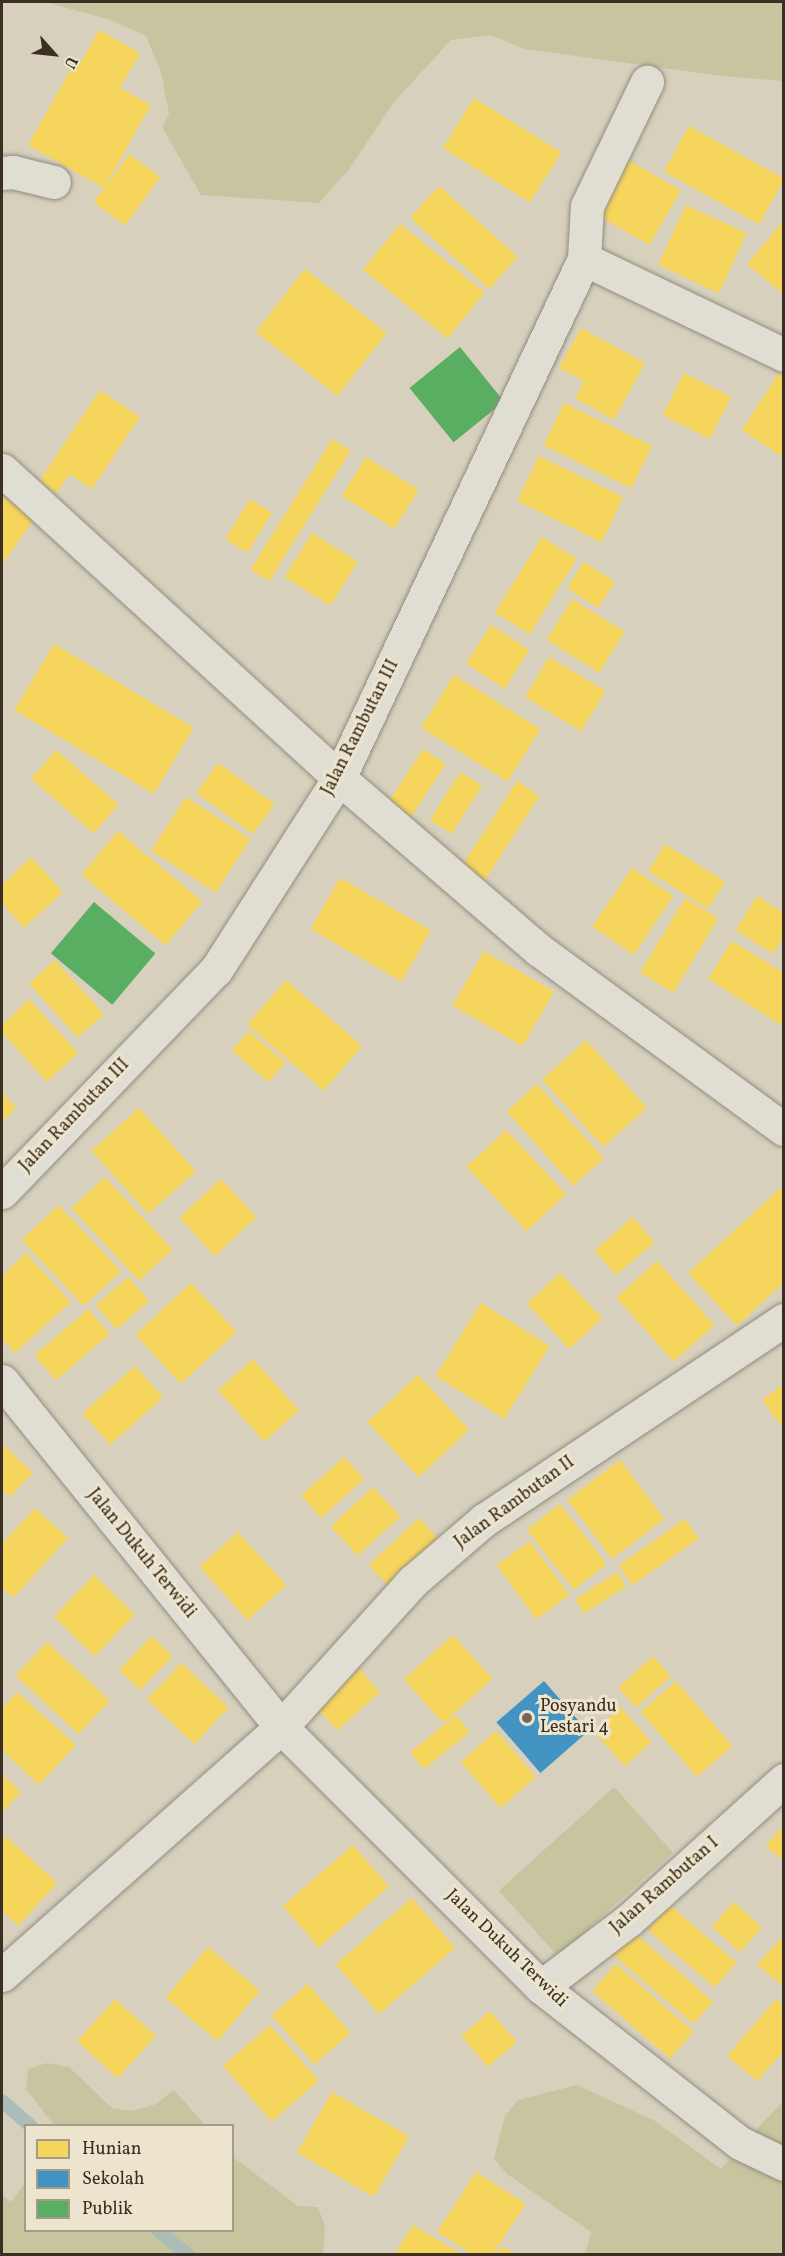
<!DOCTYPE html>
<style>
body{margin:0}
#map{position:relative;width:785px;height:2256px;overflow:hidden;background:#d7d0bd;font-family:Vollkorn,serif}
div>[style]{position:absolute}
.green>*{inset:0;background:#c7c59f;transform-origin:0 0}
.homes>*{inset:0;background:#f6d55c;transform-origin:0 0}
.schools>*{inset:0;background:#4393c3;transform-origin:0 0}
.public>*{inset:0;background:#5aae61;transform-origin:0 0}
.stream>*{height:14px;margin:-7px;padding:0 7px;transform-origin:7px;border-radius:7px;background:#aabeb7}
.roads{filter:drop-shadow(0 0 2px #938d81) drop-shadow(0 0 2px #938d81)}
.minor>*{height:33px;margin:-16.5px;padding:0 16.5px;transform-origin:16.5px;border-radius:16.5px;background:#e0ddd3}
.dots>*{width:16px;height:16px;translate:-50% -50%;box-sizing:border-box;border:3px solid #ece4cd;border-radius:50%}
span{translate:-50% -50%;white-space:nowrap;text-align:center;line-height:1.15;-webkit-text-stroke:6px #ece4cd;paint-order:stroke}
.street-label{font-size:18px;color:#3b2e22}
.poi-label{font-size:18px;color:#3b2e22}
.left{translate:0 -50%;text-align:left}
.frame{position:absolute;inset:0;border:3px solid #3b2e22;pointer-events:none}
.legend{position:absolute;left:24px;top:2124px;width:210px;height:108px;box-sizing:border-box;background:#ece4cd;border:2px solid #a59b89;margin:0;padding:8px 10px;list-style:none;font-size:18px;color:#3b2e22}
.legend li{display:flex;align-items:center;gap:12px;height:30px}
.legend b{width:30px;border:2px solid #a59b89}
.north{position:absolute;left:24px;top:24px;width:60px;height:60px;-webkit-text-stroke:4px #ece4cd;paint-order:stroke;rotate:117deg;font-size:16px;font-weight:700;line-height:24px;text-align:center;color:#3b2e22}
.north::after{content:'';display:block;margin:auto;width:21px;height:27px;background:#3b2e22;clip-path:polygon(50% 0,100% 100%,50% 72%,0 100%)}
</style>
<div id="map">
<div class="green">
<i style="clip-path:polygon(45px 2px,783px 2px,783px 81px,722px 76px,525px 49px,490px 35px,451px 40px,394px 102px,350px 168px,319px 203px,201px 195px,162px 127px,169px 114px,161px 72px,146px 36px,111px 20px)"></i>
<i style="left:614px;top:1787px;width:88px;height:155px;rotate:48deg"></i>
<i style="clip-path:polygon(47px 2063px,69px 2067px,112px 2108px,131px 2111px,154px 2105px,174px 2090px,205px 2125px,54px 2125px,26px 2089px,28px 2069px)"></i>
<i style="clip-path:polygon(577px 2085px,655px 2121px,721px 2169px,783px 2101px,783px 2254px,585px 2254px,591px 2232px,507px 2174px,494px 2159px,505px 2116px,518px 2100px)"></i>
<i style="clip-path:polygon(233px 2157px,298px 2206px,318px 2207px,325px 2226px,323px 2254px,2px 2254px,2px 2195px,11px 2202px,25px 2183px,26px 2230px,232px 2230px)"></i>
</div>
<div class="homes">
<i style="clip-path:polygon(99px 30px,140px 53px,120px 88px,151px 105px,104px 188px,28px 145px,75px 62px,79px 65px)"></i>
<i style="left:474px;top:98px;width:103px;height:59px;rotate:32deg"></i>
<i style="left:689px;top:126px;width:109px;height:52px;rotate:29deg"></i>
<i style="left:129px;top:154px;width:39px;height:60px;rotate:36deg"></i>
<i style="left:628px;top:160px;width:61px;height:63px;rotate:30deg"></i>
<i style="left:439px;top:186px;width:106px;height:43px;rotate:42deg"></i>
<i style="left:686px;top:205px;width:67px;height:66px;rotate:25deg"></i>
<i style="clip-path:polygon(784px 220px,784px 295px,747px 264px)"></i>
<i style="left:400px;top:224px;width:109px;height:59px;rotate:39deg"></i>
<i style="left:305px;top:269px;width:104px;height:80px;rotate:38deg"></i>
<i style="clip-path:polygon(581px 328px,645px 363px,614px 420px,575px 398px,584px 381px,559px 368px)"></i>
<i style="left:684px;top:373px;width:53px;height:47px;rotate:27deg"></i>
<i style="clip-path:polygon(779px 373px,784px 376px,784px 458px,742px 430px)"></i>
<i style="clip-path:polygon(100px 390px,140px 417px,92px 489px,69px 474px,57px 493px,39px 481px)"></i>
<i style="left:564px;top:403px;width:98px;height:47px;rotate:26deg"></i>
<i style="left:332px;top:439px;width:22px;height:154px;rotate:32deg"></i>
<i style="left:539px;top:456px;width:94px;height:50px;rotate:26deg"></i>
<i style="left:366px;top:457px;width:62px;height:46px;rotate:32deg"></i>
<i style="clip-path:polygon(2px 496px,34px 519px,2px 565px)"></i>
<i style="left:250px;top:499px;width:26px;height:47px;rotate:32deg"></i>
<i style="left:312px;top:533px;width:54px;height:52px;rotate:32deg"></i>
<i style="left:542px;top:537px;width:41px;height:89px;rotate:32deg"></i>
<i style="left:584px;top:562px;width:37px;height:31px;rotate:33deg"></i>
<i style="left:572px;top:599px;width:62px;height:48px;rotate:32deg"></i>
<i style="left:491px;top:625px;width:46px;height:46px;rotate:33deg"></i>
<i style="left:54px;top:644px;width:163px;height:77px;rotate:31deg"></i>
<i style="left:549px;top:657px;width:66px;height:47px;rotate:31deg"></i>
<i style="left:454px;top:675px;width:102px;height:62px;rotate:32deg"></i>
<i style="left:423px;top:749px;width:27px;height:65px;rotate:33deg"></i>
<i style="left:56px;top:750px;width:83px;height:38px;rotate:41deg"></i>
<i style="left:218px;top:763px;width:70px;height:37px;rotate:36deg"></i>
<i style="left:460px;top:772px;width:26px;height:57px;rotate:32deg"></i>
<i style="left:517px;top:781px;width:27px;height:103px;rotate:33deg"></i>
<i style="left:186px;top:797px;width:77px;height:64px;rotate:33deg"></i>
<i style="left:118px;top:831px;width:110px;height:57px;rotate:40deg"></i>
<i style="left:665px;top:844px;width:71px;height:32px;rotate:32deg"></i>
<i style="clip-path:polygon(31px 857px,63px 892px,24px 928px,2px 903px,2px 885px)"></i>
<i style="left:632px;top:868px;width:50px;height:71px;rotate:34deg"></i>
<i style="left:340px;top:878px;width:105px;height:59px;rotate:30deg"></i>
<i style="clip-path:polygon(757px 896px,784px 913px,784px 937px,773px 954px,736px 930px)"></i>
<i style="left:685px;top:898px;width:39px;height:87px;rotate:31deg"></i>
<i style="clip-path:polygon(732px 941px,784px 973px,784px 1027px,708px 979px)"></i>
<i style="left:484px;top:951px;width:81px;height:63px;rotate:30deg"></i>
<i style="left:55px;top:960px;width:73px;height:35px;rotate:48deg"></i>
<i style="left:286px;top:980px;width:101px;height:59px;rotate:41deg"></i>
<i style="clip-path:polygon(29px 999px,78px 1053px,47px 1082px,2px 1032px,2px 1025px)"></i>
<i style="left:249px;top:1031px;width:48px;height:26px;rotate:41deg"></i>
<i style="left:586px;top:1040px;width:91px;height:59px;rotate:48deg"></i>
<i style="left:537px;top:1084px;width:100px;height:41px;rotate:48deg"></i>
<i style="clip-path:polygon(2px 1092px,16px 1108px,2px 1122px)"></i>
<i style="left:139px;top:1108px;width:85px;height:64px;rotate:48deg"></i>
<i style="left:506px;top:1130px;width:88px;height:54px;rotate:47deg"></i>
<i style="left:105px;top:1177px;width:99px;height:46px;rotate:47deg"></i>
<i style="left:221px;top:1179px;width:52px;height:57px;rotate:47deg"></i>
<i style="clip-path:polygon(784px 1185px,784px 1282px,737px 1326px,688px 1273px)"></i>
<i style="left:59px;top:1205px;width:91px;height:51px;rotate:47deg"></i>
<i style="left:633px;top:1217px;width:33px;height:51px;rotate:49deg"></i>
<i style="clip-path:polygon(26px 1253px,71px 1302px,15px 1353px,2px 1339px,2px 1276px)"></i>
<i style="left:657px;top:1261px;width:86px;height:55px;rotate:48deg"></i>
<i style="left:560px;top:1273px;width:62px;height:45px;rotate:47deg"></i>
<i style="left:128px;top:1277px;width:32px;height:43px;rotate:49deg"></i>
<i style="left:191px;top:1283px;width:67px;height:76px;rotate:47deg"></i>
<i style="left:481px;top:1303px;width:81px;height:86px;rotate:32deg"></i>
<i style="left:88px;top:1309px;width:33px;height:71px;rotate:49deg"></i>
<i style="left:253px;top:1359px;width:69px;height:47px;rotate:48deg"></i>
<i style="left:135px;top:1366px;width:42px;height:71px;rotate:48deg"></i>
<i style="left:418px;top:1375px;width:75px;height:69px;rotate:47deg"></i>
<i style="clip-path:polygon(784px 1384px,784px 1429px,762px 1400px)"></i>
<i style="clip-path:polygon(2px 1444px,33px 1473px,10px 1497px,2px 1489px)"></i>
<i style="left:344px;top:1457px;width:30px;height:58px;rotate:48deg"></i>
<i style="left:620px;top:1460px;width:74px;height:66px;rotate:53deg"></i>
<i style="left:373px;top:1487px;width:40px;height:58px;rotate:47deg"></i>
<i style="left:560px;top:1504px;width:76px;height:42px;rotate:52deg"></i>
<i style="clip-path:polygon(35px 1508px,68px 1538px,13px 1598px,2px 1588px,2px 1544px)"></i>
<i style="left:419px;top:1518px;width:34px;height:69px;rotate:47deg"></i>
<i style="left:685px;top:1519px;width:24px;height:81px;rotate:55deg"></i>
<i style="left:238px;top:1532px;width:72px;height:52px;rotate:48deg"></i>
<i style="left:530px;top:1541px;width:67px;height:41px;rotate:54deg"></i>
<i style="left:617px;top:1572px;width:17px;height:50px;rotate:57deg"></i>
<i style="left:94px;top:1575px;width:57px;height:58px;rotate:44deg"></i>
<i style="left:453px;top:1635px;width:59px;height:66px;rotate:48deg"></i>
<i style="left:152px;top:1636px;width:29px;height:47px;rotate:44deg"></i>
<i style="left:47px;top:1642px;width:86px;height:46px;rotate:43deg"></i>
<i style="left:653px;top:1656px;width:27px;height:47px;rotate:48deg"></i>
<i style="left:181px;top:1663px;width:65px;height:50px;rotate:43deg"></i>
<i style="left:359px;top:1669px;width:31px;height:57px;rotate:48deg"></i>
<i style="left:676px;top:1681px;width:86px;height:47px;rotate:49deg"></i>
<i style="clip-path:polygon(17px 1692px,76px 1745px,39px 1785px,2px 1750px,2px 1709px)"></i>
<i style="left:620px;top:1707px;width:47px;height:36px;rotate:48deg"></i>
<i style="left:456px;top:1715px;width:22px;height:59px;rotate:51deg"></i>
<i style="left:496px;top:1731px;width:61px;height:47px;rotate:49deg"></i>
<i style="clip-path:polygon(2px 1774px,21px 1792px,2px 1813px)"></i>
<i style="clip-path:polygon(784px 1825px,784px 1861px,766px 1846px)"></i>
<i style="clip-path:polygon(6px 1836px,57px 1883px,18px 1926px,2px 1911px,2px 1841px)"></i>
<i style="left:353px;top:1845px;width:55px;height:93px;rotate:49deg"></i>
<i style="left:412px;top:1898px;width:66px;height:101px;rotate:49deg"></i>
<i style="left:734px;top:1902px;width:38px;height:33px;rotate:42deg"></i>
<i style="left:670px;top:1905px;width:88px;height:33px;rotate:41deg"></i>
<i style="left:633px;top:1932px;width:106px;height:30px;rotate:41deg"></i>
<i style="clip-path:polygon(784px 1935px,784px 1987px,757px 1965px)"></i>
<i style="left:208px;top:1947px;width:68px;height:66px;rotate:40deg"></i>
<i style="left:616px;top:1964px;width:103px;height:36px;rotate:41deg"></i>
<i style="left:308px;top:1984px;width:65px;height:48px;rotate:49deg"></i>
<i style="left:115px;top:1999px;width:55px;height:57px;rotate:42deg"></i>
<i style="clip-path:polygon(776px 1999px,784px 2006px,784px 2051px,757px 2081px,727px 2056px)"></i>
<i style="left:490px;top:2011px;width:41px;height:38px;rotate:49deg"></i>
<i style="left:270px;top:2025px;width:74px;height:62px;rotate:49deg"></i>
<i style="left:332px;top:2092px;width:89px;height:70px;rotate:30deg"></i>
<i style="clip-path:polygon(476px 2172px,526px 2204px,493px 2254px,472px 2254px,437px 2232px)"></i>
<i style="clip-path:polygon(413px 2225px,462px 2254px,395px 2254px)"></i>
<i style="clip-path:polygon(502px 2246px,515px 2254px,496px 2254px)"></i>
</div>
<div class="schools">
<i style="left:544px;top:1681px;width:67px;height:63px;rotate:49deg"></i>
</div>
<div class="public">
<i style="left:460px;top:347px;width:70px;height:65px;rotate:51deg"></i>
<i style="left:94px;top:902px;width:80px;height:67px;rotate:40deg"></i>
</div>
<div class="stream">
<i style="left:2px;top:2101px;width:38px;rotate:41deg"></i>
<i style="left:158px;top:2230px;width:38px;rotate:40deg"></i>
</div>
<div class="roads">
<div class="minor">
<i style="left:2px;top:173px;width:11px;rotate:-5deg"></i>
<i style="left:13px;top:172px;width:42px;rotate:13.7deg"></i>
<i style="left:584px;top:259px;width:222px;rotate:25.6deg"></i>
<i style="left:2px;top:470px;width:457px;rotate:42.4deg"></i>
<i style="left:339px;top:778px;width:264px;rotate:40.7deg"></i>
<i style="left:539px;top:950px;width:303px;rotate:36.2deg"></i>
<i style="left:2px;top:1192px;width:308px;rotate:-46.1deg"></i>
<i style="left:216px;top:970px;width:228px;rotate:-57.4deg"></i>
<i style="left:339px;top:778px;width:574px;rotate:-64.73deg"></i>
<i style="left:584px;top:259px;width:53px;rotate:-86.8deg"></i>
<i style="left:587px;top:206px;width:138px;rotate:-64.2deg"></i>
<i style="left:2px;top:1381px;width:444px;rotate:51.1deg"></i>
<i style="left:281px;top:1727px;width:368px;rotate:45deg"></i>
<i style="left:541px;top:1987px;width:253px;rotate:38.1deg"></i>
<i style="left:740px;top:2143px;width:49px;rotate:25.5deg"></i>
<i style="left:2px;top:1975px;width:373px;rotate:-41.6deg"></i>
<i style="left:281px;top:1727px;width:197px;rotate:-47.9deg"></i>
<i style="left:413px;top:1581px;width:94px;rotate:-40.7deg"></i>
<i style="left:484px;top:1520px;width:361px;rotate:-33.7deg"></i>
<i style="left:541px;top:1987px;width:111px;rotate:-37.3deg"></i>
<i style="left:629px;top:1920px;width:209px;rotate:-42.1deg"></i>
</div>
</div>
<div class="dots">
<i style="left:527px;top:1718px;background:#726758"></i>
</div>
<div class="street-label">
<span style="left:361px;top:728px;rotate:-63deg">Jalan Rambutan III</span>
<span style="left:75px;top:1116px;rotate:-46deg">Jalan Rambutan III</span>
<span style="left:515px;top:1503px;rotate:-36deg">Jalan Rambutan II</span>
<span style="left:141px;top:1554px;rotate:51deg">Jalan Dukuh Terwidi</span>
<span style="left:665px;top:1886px;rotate:-41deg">Jalan Rambutan I</span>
<span style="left:506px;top:1949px;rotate:44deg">Jalan Dukuh Terwidi</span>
</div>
<div class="poi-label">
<span class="left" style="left:540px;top:1718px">Posyandu<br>Lestari 4</span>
</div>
<div class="frame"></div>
<ul class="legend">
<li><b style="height:16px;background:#f6d55c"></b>Hunian</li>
<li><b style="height:16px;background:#4393c3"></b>Sekolah</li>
<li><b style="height:16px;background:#5aae61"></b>Publik</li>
</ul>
<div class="north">U</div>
</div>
